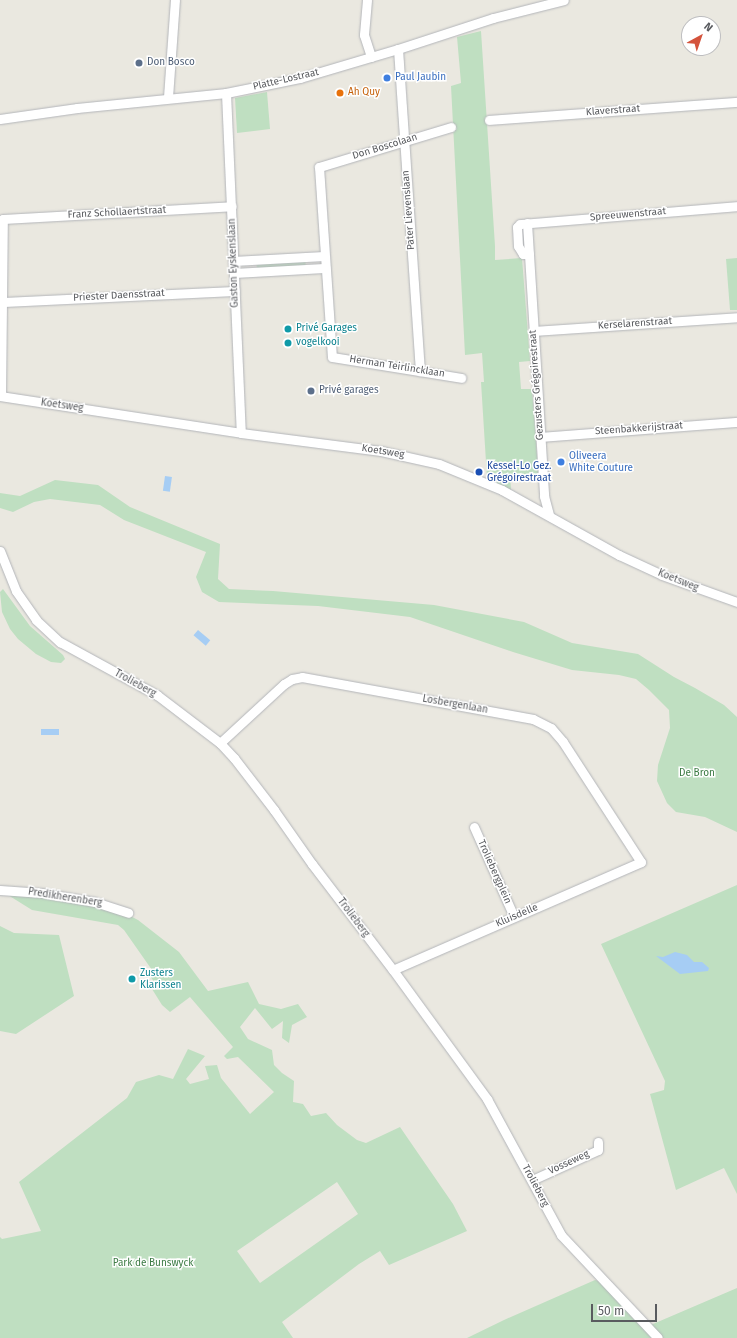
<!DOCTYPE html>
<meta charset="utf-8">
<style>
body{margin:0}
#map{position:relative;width:737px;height:1338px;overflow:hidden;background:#eae8e0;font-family:"Fira Sans",sans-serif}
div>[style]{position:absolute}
.green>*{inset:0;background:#bfdfc1;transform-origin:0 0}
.water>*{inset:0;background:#a6cdf4;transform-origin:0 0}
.roads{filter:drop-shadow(0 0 1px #b3b5b9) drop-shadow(0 0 1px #b3b5b9)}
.street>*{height:9px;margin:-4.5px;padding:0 4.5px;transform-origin:4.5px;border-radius:4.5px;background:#fff}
.dots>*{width:11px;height:11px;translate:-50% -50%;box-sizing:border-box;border:2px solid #fff;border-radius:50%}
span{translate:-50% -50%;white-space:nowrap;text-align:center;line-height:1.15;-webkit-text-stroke:3px #fff;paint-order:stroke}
.service-label{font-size:10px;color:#4e5e75}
.left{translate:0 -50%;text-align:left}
.shop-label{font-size:10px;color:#366cbe}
.street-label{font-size:10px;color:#595b5f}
.food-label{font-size:10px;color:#c56008}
.culture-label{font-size:10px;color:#0d838f}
.transit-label{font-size:10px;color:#164399}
.park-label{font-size:10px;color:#3c7b44}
.north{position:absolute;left:681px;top:16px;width:40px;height:40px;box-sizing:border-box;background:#fff;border:1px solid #bdbdbf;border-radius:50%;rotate:40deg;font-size:11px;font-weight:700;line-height:16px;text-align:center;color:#595b5f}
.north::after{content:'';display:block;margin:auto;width:14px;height:18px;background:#d4533c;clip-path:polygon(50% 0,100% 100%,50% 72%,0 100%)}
.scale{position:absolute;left:591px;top:1304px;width:66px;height:18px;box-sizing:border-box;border:2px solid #595b5f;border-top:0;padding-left:5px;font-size:12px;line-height:14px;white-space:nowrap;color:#595b5f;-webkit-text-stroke:3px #fff;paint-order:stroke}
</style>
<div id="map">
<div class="green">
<i style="clip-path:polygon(481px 31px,495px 246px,495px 260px,522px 258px,530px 361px,519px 362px,521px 389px,532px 389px,539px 482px,510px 474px,511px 490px,487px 478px,481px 382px,484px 382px,482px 353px,465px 355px,451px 86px,461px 83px,457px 37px)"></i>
<i style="clip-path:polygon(267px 92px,270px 129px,237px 133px,235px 98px)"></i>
<i style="left:305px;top:257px;width:12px;height:49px;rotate:85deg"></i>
<i style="clip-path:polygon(737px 258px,737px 310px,730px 310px,726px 259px)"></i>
<i style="clip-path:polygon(55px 480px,98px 485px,130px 507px,220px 544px,218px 579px,229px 589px,273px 591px,434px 605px,524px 622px,572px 643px,638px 654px,674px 677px,695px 688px,724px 705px,737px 717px,737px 832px,705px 817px,676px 812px,667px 803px,657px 781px,658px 765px,670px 728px,669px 710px,649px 690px,636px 679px,619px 675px,572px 670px,513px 652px,410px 617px,318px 606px,219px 602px,202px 592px,196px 577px,206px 552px,124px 520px,100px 505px,50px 499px,34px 502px,13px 512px,0 508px,0 493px,20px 496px)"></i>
<i style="clip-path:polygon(3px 589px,30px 626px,63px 655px,65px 659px,61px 663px,51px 662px,36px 654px,18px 639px,10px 629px,2px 612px,0 592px)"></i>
<i style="clip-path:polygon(737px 885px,737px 1194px,724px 1168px,676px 1190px,650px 1094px,664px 1090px,665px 1081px,601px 944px)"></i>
<i style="clip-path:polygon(evenodd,8px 895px,61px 899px,115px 908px,138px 920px,179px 952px,208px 991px,248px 982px,259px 1004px,281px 1009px,298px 1004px,307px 1017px,292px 1025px,289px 1043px,282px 1038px,283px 1021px,272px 1029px,255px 1008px,240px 1027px,248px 1039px,272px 1050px,274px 1065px,282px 1073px,294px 1081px,293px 1102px,303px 1104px,311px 1116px,326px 1113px,337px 1125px,357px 1140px,366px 1143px,400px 1127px,453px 1204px,467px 1231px,389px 1265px,380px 1251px,359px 1264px,282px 1322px,293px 1338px,0 1338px,0 1237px,2px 1239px,41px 1231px,19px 1182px,127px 1098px,136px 1082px,159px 1075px,173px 1079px,188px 1049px,205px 1056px,186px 1079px,190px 1084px,209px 1079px,205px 1066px,217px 1065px,221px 1078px,250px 1114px,274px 1092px,238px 1057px,227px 1059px,224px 1056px,233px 1047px,190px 997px,170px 1012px,162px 1005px,152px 989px,157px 986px,148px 973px,152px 970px,124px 930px,118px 925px,32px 910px,8px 895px,337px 1182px,358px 1214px,260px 1283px,237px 1251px,337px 1182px)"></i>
<i style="clip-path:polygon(0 926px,14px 933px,59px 935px,74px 996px,16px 1034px,0 1031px)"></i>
<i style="clip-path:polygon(595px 1280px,599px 1281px,645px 1330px,653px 1324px,737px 1288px,737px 1338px,467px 1338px,504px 1320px)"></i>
</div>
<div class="water">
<i style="left:165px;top:476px;width:7px;height:15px;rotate:8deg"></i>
<i style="left:198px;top:630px;width:16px;height:7px;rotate:40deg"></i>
<i style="left:59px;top:729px;width:6px;height:18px;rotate:90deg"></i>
<i style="clip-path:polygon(675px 952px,687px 955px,694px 962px,702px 962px,709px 968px,708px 971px,680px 974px,656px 956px,663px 957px)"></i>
</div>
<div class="roads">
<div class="street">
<i style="left:367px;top:0;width:35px;rotate:95deg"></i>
<i style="left:364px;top:35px;width:23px;rotate:72deg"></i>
<i style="left:398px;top:49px;width:323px;rotate:86.1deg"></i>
<i style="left:226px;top:93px;width:340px;rotate:87.5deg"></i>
<i style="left:168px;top:97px;width:97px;rotate:-85.9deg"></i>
<i style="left:0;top:119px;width:78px;rotate:-8.1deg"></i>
<i style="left:77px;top:108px;width:150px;rotate:-5.7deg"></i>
<i style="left:226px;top:93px;width:76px;rotate:-11.5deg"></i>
<i style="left:300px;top:78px;width:102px;rotate:-16.5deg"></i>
<i style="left:398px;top:49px;width:100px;rotate:-18.1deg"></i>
<i style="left:493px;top:18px;width:73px;rotate:-14.2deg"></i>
<i style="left:489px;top:120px;width:249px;rotate:-4.2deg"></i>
<i style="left:451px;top:127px;width:138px;rotate:163.1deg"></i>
<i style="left:319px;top:167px;width:190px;rotate:86.1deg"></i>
<i style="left:332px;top:357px;width:131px;rotate:9.2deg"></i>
<i style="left:527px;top:223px;width:274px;rotate:86.4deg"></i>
<i style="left:544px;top:496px;width:20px;rotate:75deg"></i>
<i style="left:529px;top:254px;width:6px;rotate:180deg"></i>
<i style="left:523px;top:254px;width:9px;rotate:-122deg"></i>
<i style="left:518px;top:246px;width:19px;rotate:-93deg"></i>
<i style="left:517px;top:227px;width:4px;rotate:-45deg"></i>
<i style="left:520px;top:224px;width:218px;rotate:-4.7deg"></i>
<i style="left:233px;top:261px;width:91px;rotate:-3.1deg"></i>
<i style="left:234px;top:273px;width:90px;rotate:-3.2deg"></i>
<i style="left:3px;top:302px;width:232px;rotate:-2.7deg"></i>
<i style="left:534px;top:331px;width:203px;rotate:-3.9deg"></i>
<i style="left:0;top:396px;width:244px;rotate:8.7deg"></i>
<i style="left:241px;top:433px;width:141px;rotate:7.3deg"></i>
<i style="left:381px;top:451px;width:59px;rotate:12.6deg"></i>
<i style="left:439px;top:464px;width:68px;rotate:22.4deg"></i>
<i style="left:502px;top:490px;width:134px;rotate:29.1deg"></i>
<i style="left:619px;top:555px;width:47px;rotate:24.9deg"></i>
<i style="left:662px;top:575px;width:80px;rotate:19.8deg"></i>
<i style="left:1px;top:396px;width:177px;rotate:-89.4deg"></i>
<i style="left:3px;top:219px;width:229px;rotate:-3.2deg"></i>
<i style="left:541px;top:437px;width:197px;rotate:-4.4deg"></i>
<i style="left:0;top:551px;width:43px;rotate:68.2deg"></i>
<i style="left:16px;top:591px;width:35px;rotate:55deg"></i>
<i style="left:36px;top:620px;width:33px;rotate:43deg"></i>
<i style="left:60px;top:642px;width:111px;rotate:28.7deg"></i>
<i style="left:157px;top:695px;width:79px;rotate:37.3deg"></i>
<i style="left:220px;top:743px;width:21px;rotate:47deg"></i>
<i style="left:234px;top:758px;width:66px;rotate:52.4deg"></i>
<i style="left:274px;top:810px;width:66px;rotate:54.9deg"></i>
<i style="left:312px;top:864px;width:133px;rotate:52.6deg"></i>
<i style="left:393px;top:970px;width:160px;rotate:53.9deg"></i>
<i style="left:487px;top:1099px;width:155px;rotate:61.4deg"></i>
<i style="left:561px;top:1235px;width:141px;rotate:46.7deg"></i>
<i style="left:220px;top:743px;width:87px;rotate:-42.7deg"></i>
<i style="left:284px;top:684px;width:9px;rotate:-32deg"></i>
<i style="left:292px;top:679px;width:10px;rotate:-11deg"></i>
<i style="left:302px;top:677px;width:235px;rotate:10.3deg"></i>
<i style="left:533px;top:719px;width:20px;rotate:27deg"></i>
<i style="left:551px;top:728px;width:18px;rotate:49deg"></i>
<i style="left:563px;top:742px;width:143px;rotate:57deg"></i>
<i style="left:641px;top:862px;width:270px;rotate:156.5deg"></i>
<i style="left:474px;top:827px;width:98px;rotate:66deg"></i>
<i style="left:0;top:890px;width:42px;rotate:4.1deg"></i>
<i style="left:42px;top:893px;width:54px;rotate:9.6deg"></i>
<i style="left:95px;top:902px;width:35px;rotate:18deg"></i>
<i style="left:532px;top:1180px;width:72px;rotate:-24.4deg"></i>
<i style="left:598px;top:1150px;width:8px;rotate:-90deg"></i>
</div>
</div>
<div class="dots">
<i style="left:139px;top:63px;background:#5c6f8a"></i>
<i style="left:387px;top:78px;background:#3f7fe0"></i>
<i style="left:340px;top:93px;background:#e8710a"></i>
<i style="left:288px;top:329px;background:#0f9aa8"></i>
<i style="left:288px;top:343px;background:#0f9aa8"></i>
<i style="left:311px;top:391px;background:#5c6f8a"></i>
<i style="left:561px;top:462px;background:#3f7fe0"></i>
<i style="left:479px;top:472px;background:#1a4fb4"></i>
<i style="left:132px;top:979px;background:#0f9aa8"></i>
</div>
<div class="service-label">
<span class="left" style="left:147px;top:63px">Don Bosco</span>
<span class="left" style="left:319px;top:391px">Privé garages</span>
</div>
<div class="shop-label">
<span class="left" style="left:395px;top:78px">Paul Jaubin</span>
<span class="left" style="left:569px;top:462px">Oliveera<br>White Couture</span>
</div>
<div class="street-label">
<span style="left:286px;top:80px;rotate:-13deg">Platte-Lostraat</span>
<span style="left:613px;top:111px;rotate:-4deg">Klaverstraat</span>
<span style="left:385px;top:147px;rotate:-17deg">Don Boscolaan</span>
<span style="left:409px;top:210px;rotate:-94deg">Pater Lievenslaan</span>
<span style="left:117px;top:213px;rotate:-3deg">Franz Schollaertstraat</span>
<span style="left:628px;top:215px;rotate:-5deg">Spreeuwenstraat</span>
<span style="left:234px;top:263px;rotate:-92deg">Gaston Eyskenslaan</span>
<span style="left:119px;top:296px;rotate:-3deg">Priester Daensstraat</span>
<span style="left:635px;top:324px;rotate:-4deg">Kerselarenstraat</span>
<span style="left:397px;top:367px;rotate:9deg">Herman Teirlincklaan</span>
<span style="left:537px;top:385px;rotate:-94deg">Gezusters Grégoirestraat</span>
<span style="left:62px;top:406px;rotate:8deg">Koetsweg</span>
<span style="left:639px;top:429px;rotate:-4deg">Steenbakkerijstraat</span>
<span style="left:383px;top:452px;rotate:9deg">Koetsweg</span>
<span style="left:678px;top:581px;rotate:22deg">Koetsweg</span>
<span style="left:135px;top:684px;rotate:29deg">Trolieberg</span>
<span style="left:455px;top:705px;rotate:10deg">Losbergenlaan</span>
<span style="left:494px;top:872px;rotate:66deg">Troliebergplein</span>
<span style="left:65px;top:898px;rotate:9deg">Predikherenberg</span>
<span style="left:517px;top:916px;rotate:-23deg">Kluisdelle</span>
<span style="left:353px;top:918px;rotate:53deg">Trolieberg</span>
<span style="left:569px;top:1163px;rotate:-25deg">Vosseweg</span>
<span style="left:535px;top:1186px;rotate:62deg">Trolieberg</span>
</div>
<div class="food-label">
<span class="left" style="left:348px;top:93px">Ah Quy</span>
</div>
<div class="culture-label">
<span class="left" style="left:296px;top:329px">Privé Garages</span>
<span class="left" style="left:296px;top:343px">vogelkooi</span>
<span class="left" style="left:140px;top:979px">Zusters<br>Klarissen</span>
</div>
<div class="transit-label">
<span class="left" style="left:487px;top:472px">Kessel-Lo Gez.<br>Grégoirestraat</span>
</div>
<div class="park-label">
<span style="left:697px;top:774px">De Bron</span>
<span style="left:153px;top:1264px">Park de Bunswyck</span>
</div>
<div class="north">N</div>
<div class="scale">50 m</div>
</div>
